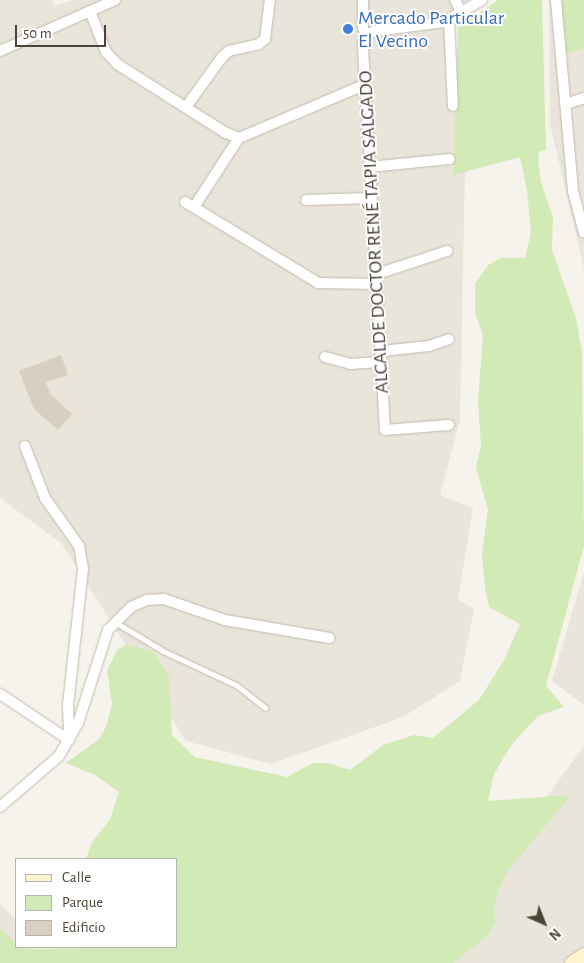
<!DOCTYPE html>
<meta charset="utf-8">
<style>
body{margin:0}
#map{position:relative;width:584px;height:963px;overflow:hidden;background:#f6f3ec;font-family:"Alegreya Sans",sans-serif}
div>[style]{position:absolute}
.residential>*{inset:0;background:#eae5da}
.green>*{inset:0;background:#d2eab5}
.building>*{inset:0;background:#d8cfc1}
.roads{filter:drop-shadow(0 0 1px #c2bbae) drop-shadow(0 0 1px #c2bbae)}
.lane>*{height:5px;margin:-2.5px;padding:0 2.5px;transform-origin:2.5px;border-radius:2.5px;background:#fff}
.street>*{height:10px;margin:-5px;padding:0 5px;transform-origin:5px;border-radius:5px;background:#fff}
.secondary>*{height:15px;margin:-7.5px;padding:0 7.5px;transform-origin:7.5px;border-radius:7.5px;background:#fff3cd}
.dots>*{width:14px;height:14px;translate:-50% -50%;box-sizing:border-box;border:2px solid #fff;border-radius:50%}
span{translate:-50% -50%;white-space:nowrap;text-align:center;line-height:1.15;-webkit-text-stroke:4px #fff;paint-order:stroke}
.shop-label{font-size:20px;color:#366cbe}
.left{translate:0 -50%;text-align:left}
.street-label{font-size:20px;color:#4b4439}
.legend{position:absolute;left:15px;top:858px;width:162px;height:90px;box-sizing:border-box;background:#fff;border:1px solid #b7b4b0;margin:0;padding:6px 9px;list-style:none;font-size:15px;color:#4b4439}
.legend li{display:flex;align-items:center;gap:10px;height:25px}
.legend b{width:25px;border:1px solid #b7b4b0}
.north{position:absolute;left:519px;top:898px;width:50px;height:50px;-webkit-text-stroke:4px #fff;paint-order:stroke;rotate:136deg;font-size:14px;font-weight:700;line-height:20px;text-align:center;color:#4b4439}
.north::after{content:'';display:block;margin:auto;width:18px;height:22px;background:#4b4439;clip-path:polygon(50% 0,100% 100%,50% 72%,0 100%)}
.scale{position:absolute;left:15px;top:25px;width:91px;height:22px;box-sizing:border-box;border:2px solid #4b4439;border-top:0;padding-left:6px;font-size:15px;line-height:18px;white-space:nowrap;color:#4b4439;-webkit-text-stroke:4px #fff;paint-order:stroke}
</style>
<div id="map">
<div class="residential">
<i style="clip-path:polygon(0 0,51px 0,56px 5px,74px 0,468px 0,442px 15px,466px 120px,460px 420px,440px 495px,473px 508px,458px 599px,474px 609px,460px 681px,403px 717px,271px 764px,186px 741px,62px 544px,0 498px)"></i>
<i style="clip-path:polygon(549px 0,584px 0,584px 269px,550px 124px)"></i>
<i style="clip-path:polygon(584px 572px,584px 705px,552px 681px)"></i>
<i style="clip-path:polygon(584px 746px,584px 963px,427px 963px,503px 856px)"></i>
<i style="clip-path:polygon(0 903px,16px 921px,16px 947px,38px 947px,0 963px)"></i>
</div>
<div class="green">
<i style="clip-path:polygon(498px 0,542px 0,546px 150px,539px 152px,538px 159px,541px 182px,553px 217px,552px 250px,576px 318px,582px 353px,584px 546px,546px 686px,564px 707px,538px 716px,512px 744px,494px 774px,488px 801px,571px 795px,507px 872px,498px 892px,494px 907px,496px 921px,489px 934px,454px 963px,0 963px,0 928px,16px 943px,16px 947px,23px 949px,176px 947px,176px 859px,86px 859px,91px 844px,110px 819px,119px 792px,95px 775px,66px 763px,99px 739px,106px 727px,112px 704px,107px 671px,117px 650px,126px 645px,153px 651px,169px 676px,172px 735px,195px 757px,287px 777px,313px 763px,328px 763px,350px 770px,383px 745px,414px 735px,433px 738px,479px 700px,504px 660px,520px 624px,489px 607px,485px 588px,482px 553px,488px 510px,476px 467px,481px 446px,478px 400px,483px 335px,475px 313px,475px 284px,488px 265px,501px 258px,525px 258px,531px 232px,527px 191px,520px 157px,453px 175px,458px 28px)"></i>
<i style="clip-path:polygon(559px 0,584px 0,584px 48px,562px 56px)"></i>
</div>
<div class="building">
<i style="clip-path:polygon(61px 355px,68px 375px,46px 382px,50px 394px,72px 414px,58px 430px,34px 409px,19px 371px)"></i>
</div>
<div class="roads">
<div class="lane">
<i style="left:115px;top:622px;width:56px;rotate:31.1deg"></i>
<i style="left:163px;top:651px;width:81px;rotate:25deg"></i>
<i style="left:236px;top:685px;width:37px;rotate:38deg"></i>
</div>
<div class="street">
<i style="left:363px;top:0;width:28px;rotate:90deg"></i>
<i style="left:363px;top:28px;width:8px;rotate:67deg"></i>
<i style="left:455px;top:0;width:15px;rotate:62deg"></i>
<i style="left:556px;top:0;width:192px;rotate:84.9deg"></i>
<i style="left:573px;top:191px;width:43px;rotate:75.3deg"></i>
<i style="left:90px;top:11px;width:44px;rotate:68.7deg"></i>
<i style="left:106px;top:52px;width:16px;rotate:47deg"></i>
<i style="left:117px;top:64px;width:127px;rotate:32.4deg"></i>
<i style="left:224px;top:132px;width:16px;rotate:22deg"></i>
<i style="left:449px;top:19px;width:87px;rotate:87.4deg"></i>
<i style="left:0;top:51px;width:126px;rotate:-23.9deg"></i>
<i style="left:566px;top:104px;width:19px;rotate:-18deg"></i>
<i style="left:186px;top:107px;width:62px;rotate:-54.2deg"></i>
<i style="left:222px;top:57px;width:9px;rotate:-41deg"></i>
<i style="left:229px;top:51px;width:31px;rotate:-13deg"></i>
<i style="left:259px;top:44px;width:8px;rotate:-40deg"></i>
<i style="left:265px;top:39px;width:39px;rotate:-83deg"></i>
<i style="left:369px;top:167px;width:81px;rotate:-5.6deg"></i>
<i style="left:306px;top:200px;width:64px;rotate:-1.8deg"></i>
<i style="left:185px;top:202px;width:156px;rotate:31.3deg"></i>
<i style="left:318px;top:283px;width:60px;rotate:1deg"></i>
<i style="left:194px;top:207px;width:82px;rotate:-56.9deg"></i>
<i style="left:239px;top:138px;width:136px;rotate:-23deg"></i>
<i style="left:377px;top:274px;width:74px;rotate:-18.2deg"></i>
<i style="left:382px;top:351px;width:47px;rotate:-6.1deg"></i>
<i style="left:429px;top:346px;width:21px;rotate:-19deg"></i>
<i style="left:325px;top:357px;width:27px;rotate:15deg"></i>
<i style="left:351px;top:364px;width:31px;rotate:-4deg"></i>
<i style="left:449px;top:425px;width:64px;rotate:175.5deg"></i>
<i style="left:385px;top:430px;width:388px;rotate:-93.3deg"></i>
<i style="left:363px;top:43px;width:9px;rotate:-69deg"></i>
<i style="left:366px;top:35px;width:10px;rotate:-24deg"></i>
<i style="left:375px;top:31px;width:70px;rotate:-7.4deg"></i>
<i style="left:444px;top:22px;width:44px;rotate:-30.1deg"></i>
<i style="left:25px;top:446px;width:56px;rotate:69deg"></i>
<i style="left:45px;top:498px;width:59px;rotate:54.7deg"></i>
<i style="left:79px;top:546px;width:23px;rotate:80deg"></i>
<i style="left:83px;top:569px;width:137px;rotate:96.3deg"></i>
<i style="left:68px;top:705px;width:34px;rotate:88deg"></i>
<i style="left:0;top:694px;width:83px;rotate:33.7deg"></i>
<i style="left:0;top:807px;width:78px;rotate:-40.8deg"></i>
<i style="left:59px;top:756px;width:38px;rotate:-60deg"></i>
<i style="left:78px;top:723px;width:98px;rotate:-72.1deg"></i>
<i style="left:108px;top:630px;width:33px;rotate:-45deg"></i>
<i style="left:131px;top:607px;width:17px;rotate:-24deg"></i>
<i style="left:147px;top:600px;width:17px;rotate:-3deg"></i>
<i style="left:164px;top:599px;width:65px;rotate:19deg"></i>
<i style="left:225px;top:620px;width:106px;rotate:9.8deg"></i>
</div>
<div class="secondary">
<i style="left:572px;top:963px;width:14px;rotate:-34deg"></i>
</div>
</div>
<div class="dots">
<i style="left:348px;top:29px;background:#3f7fe0"></i>
</div>
<div class="shop-label">
<span class="left" style="left:358px;top:30px">Mercado Particular<br>El Vecino</span>
</div>
<div class="street-label">
<span style="left:374px;top:232px;rotate:-93deg">ALCALDE DOCTOR RENÉ TAPIA SALGADO</span>
</div>
<ul class="legend">
<li><b style="height:6px;background:#fff3cd"></b>Calle</li>
<li><b style="height:14px;background:#d2eab5"></b>Parque</li>
<li><b style="height:14px;background:#d8cfc1"></b>Edificio</li>
</ul>
<div class="north">N</div>
<div class="scale">50 m</div>
</div>
